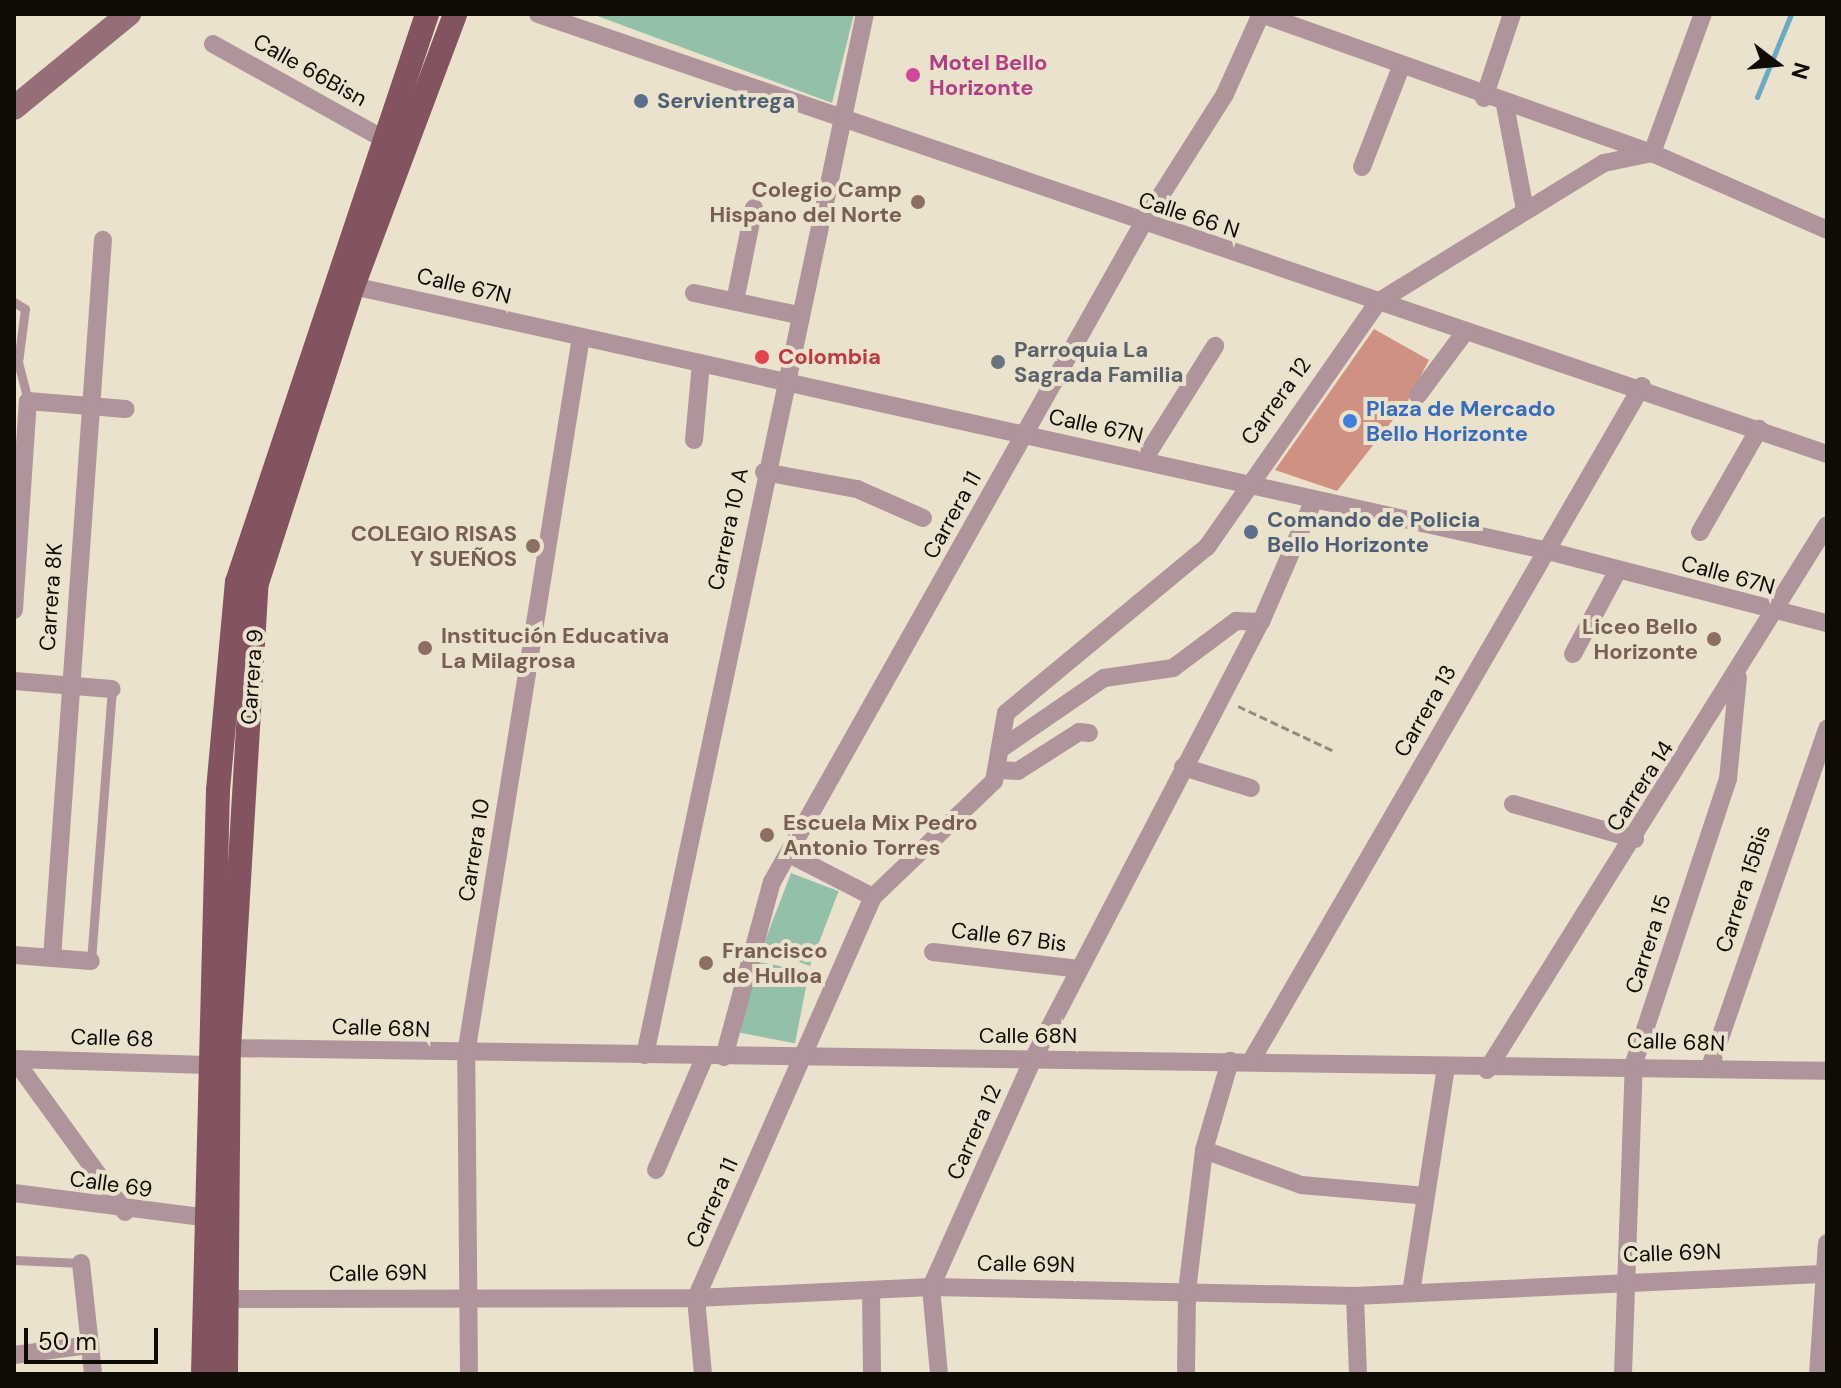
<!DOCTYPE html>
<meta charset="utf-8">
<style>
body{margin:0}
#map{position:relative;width:1841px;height:1388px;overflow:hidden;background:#eae2cc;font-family:"DM Sans",sans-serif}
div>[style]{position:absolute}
.green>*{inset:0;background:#93c0a8;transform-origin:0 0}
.stream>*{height:5px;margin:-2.5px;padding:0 2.5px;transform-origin:2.5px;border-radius:2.5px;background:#69aac6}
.building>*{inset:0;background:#cf9282}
.path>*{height:3px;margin-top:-1.5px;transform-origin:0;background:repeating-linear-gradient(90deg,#928c7c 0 8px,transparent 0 12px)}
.service>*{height:9px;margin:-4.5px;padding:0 4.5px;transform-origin:4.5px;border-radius:4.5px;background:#b0949b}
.minor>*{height:18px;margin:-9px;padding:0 9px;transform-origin:9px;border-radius:9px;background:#b0949b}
.secondary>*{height:24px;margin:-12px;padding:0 12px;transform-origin:12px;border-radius:12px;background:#966e78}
.primary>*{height:24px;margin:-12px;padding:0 12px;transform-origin:12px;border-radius:12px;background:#83535f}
.dots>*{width:22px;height:22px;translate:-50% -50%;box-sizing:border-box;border:4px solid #eae2cc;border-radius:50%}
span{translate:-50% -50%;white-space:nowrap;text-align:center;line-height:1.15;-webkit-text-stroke:8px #eae2cc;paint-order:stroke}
.hotel-label{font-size:22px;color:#b23c85;font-weight:700}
.left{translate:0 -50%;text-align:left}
.street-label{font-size:22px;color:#0e0c05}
.service-label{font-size:22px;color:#4e5e75;font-weight:700}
.education-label{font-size:22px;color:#785e54;font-weight:700}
.right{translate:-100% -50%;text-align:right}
.worship-label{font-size:22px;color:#5b616d;font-weight:700}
.health-label{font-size:22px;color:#be3a42;font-weight:700}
.shop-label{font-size:22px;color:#366cbe;font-weight:700}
.frame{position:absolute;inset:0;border:16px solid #0e0c05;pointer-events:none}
.north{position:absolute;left:1737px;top:24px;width:80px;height:80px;-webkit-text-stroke:6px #eae2cc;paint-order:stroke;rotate:106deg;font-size:22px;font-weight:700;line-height:32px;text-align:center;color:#0e0c05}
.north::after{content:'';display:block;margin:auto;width:28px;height:36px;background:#0e0c05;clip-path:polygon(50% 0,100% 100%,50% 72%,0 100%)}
.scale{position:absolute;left:24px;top:1328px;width:134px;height:36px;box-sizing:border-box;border:4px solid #0e0c05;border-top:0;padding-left:10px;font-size:24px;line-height:28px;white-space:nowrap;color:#0e0c05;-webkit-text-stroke:6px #eae2cc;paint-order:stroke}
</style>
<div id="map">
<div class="green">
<i style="clip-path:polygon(592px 14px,854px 14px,832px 103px)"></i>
<i style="left:791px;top:873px;width:51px;height:80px;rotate:21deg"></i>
<i style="left:754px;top:961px;width:56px;height:73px;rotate:11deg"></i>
</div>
<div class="stream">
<i style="left:1757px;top:97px;width:90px;rotate:-67.7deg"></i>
</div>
<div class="building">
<i style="clip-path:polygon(1374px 329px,1429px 360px,1408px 401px,1337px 491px,1275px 470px)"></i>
</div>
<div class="path">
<i style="left:1238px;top:706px;width:108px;rotate:25.1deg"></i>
</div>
<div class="service">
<i style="left:14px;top:302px;width:13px;rotate:32deg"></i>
<i style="left:25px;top:309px;width:53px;rotate:97.5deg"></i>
<i style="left:18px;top:362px;width:40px;rotate:75.6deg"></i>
<i style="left:91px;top:961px;width:273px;rotate:-85.6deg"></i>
<i style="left:14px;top:1260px;width:67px;rotate:2.6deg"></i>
</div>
<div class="minor">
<i style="left:538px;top:14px;width:1362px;rotate:18.85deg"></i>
<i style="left:213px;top:44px;width:196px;rotate:29.1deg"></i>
<i style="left:1484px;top:98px;width:89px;rotate:-71.6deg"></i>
<i style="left:1505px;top:105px;width:107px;rotate:79.2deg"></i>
<i style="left:1362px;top:167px;width:107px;rotate:-68.7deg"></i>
<i style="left:353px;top:286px;width:1220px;rotate:12.5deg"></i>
<i style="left:1544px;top:550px;width:292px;rotate:14.5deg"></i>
<i style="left:694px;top:293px;width:106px;rotate:11.9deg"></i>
<i style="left:735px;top:301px;width:95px;rotate:-78.5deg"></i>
<i style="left:1418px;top:395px;width:79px;rotate:-53.3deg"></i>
<i style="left:694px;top:440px;width:77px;rotate:-84.8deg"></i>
<i style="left:1143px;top:461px;width:136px;rotate:-57.9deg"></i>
<i style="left:764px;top:472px;width:95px;rotate:10.4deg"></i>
<i style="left:857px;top:489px;width:72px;rotate:23.7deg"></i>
<i style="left:1700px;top:532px;width:119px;rotate:-60.2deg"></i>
<i style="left:14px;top:610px;width:209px;rotate:-86.2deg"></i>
<i style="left:28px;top:401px;width:98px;rotate:4.7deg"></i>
<i style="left:1573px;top:654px;width:95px;rotate:-61.8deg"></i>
<i style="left:14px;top:681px;width:98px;rotate:4.7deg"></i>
<i style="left:1002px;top:748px;width:124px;rotate:-34.5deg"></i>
<i style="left:1104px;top:678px;width:70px;rotate:-8.2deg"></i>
<i style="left:1173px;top:668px;width:79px;rotate:-36.7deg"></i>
<i style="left:1236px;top:621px;width:25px;rotate:2deg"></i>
<i style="left:1183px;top:767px;width:71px;rotate:17.2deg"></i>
<i style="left:998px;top:770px;width:20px;rotate:3deg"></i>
<i style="left:1018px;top:771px;width:72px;rotate:-32.6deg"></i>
<i style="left:1079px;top:732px;width:10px;rotate:6deg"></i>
<i style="left:1513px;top:804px;width:127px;rotate:16deg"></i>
<i style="left:791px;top:855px;width:92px;rotate:27.1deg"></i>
<i style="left:933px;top:952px;width:147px;rotate:6.6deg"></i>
<i style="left:14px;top:955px;width:77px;rotate:4.5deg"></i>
<i style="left:52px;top:958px;width:720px;rotate:-85.94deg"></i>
<i style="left:229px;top:1048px;width:1598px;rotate:0.82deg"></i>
<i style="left:645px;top:1055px;width:1064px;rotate:-78.07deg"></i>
<i style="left:724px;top:1057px;width:181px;rotate:-74.7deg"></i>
<i style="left:772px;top:882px;width:754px;rotate:-60.61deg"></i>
<i style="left:1142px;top:225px;width:155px;rotate:-57.6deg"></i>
<i style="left:1225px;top:94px;width:88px;rotate:-65.8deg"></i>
<i style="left:1261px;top:14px;width:415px;rotate:19.6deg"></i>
<i style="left:1652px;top:153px;width:191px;rotate:23.7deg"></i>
<i style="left:14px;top:1059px;width:194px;rotate:1.8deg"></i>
<i style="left:14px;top:1059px;width:189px;rotate:54deg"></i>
<i style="left:1251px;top:1061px;width:780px;rotate:-59.92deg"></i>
<i style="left:1710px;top:1067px;width:358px;rotate:-70.9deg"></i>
<i style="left:1487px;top:1070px;width:642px;rotate:-58.04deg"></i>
<i style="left:1204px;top:1150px;width:103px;rotate:19.8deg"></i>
<i style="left:1301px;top:1185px;width:125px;rotate:5deg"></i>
<i style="left:656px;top:1170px;width:124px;rotate:-66.7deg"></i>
<i style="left:14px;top:1193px;width:190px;rotate:7.3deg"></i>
<i style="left:81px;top:1263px;width:112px;rotate:83.8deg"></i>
<i style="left:871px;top:1290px;width:84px;rotate:89.3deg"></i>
<i style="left:1411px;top:1293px;width:228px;rotate:-81.2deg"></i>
<i style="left:1355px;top:1296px;width:78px;rotate:87.8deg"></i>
<i style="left:224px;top:1299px;width:472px;rotate:-0.1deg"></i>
<i style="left:696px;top:1298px;width:235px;rotate:-2.7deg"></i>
<i style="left:931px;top:1287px;width:424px;rotate:1.2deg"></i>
<i style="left:1355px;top:1296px;width:473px;rotate:-2.7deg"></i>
<i style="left:14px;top:1355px;width:77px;rotate:-7.5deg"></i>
<i style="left:469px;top:1374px;width:320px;rotate:-90.5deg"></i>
<i style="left:466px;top:1054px;width:726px;rotate:-80.89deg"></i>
<i style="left:703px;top:1374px;width:76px;rotate:-95.3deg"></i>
<i style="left:696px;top:1298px;width:438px;rotate:-66.2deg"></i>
<i style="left:873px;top:897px;width:168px;rotate:-43.8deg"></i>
<i style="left:994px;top:781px;width:69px;rotate:-80deg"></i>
<i style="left:1006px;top:713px;width:261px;rotate:-39.6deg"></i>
<i style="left:1207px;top:547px;width:299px;rotate:-55.1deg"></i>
<i style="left:1378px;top:302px;width:265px;rotate:-31.6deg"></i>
<i style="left:1604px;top:163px;width:49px;rotate:-11.8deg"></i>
<i style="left:1652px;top:153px;width:148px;rotate:-69.9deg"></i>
<i style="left:939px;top:1374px;width:87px;rotate:-95.3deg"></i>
<i style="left:931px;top:1287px;width:248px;rotate:-65.9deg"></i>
<i style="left:1032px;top:1061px;width:495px;rotate:-62.5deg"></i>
<i style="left:1261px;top:622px;width:131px;rotate:-66.6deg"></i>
<i style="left:1186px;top:1374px;width:83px;rotate:-89.3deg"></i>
<i style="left:1187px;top:1291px;width:142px;rotate:-83.1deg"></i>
<i style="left:1204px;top:1150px;width:93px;rotate:-73.7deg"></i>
<i style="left:1623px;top:1374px;width:311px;rotate:-88deg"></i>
<i style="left:1634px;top:1063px;width:299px;rotate:-71.7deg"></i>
<i style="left:1728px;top:779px;width:102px;rotate:-84.4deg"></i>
<i style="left:1818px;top:1374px;width:131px;rotate:-86.1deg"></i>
</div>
<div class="secondary">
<i style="left:14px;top:108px;width:149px;rotate:-39.3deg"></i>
</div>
<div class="primary">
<i style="left:203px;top:1374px;width:584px;rotate:-88.53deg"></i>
<i style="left:218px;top:790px;width:209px;rotate:-84.8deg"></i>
<i style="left:237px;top:582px;width:599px;rotate:-71.5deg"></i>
<i style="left:226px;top:1374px;width:326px;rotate:-89.5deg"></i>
<i style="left:229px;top:1048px;width:466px;rotate:-86.6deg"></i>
<i style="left:257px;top:583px;width:312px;rotate:-72.1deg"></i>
<i style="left:353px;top:286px;width:290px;rotate:-69.4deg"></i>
</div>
<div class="dots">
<i style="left:913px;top:75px;background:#d1479c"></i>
<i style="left:641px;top:101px;background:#5c6f8a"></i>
<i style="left:918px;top:202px;background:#8d6e63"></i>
<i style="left:762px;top:357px;background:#e0444e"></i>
<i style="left:998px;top:362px;background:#6b7280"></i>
<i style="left:1350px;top:421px;background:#3f7fe0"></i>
<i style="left:1251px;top:532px;background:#5c6f8a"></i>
<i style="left:533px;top:546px;background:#8d6e63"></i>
<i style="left:1714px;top:639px;background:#8d6e63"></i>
<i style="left:425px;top:648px;background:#8d6e63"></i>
<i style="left:767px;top:835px;background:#8d6e63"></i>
<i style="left:706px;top:963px;background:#8d6e63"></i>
</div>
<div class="hotel-label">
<span class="left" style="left:929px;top:75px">Motel Bello<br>Horizonte</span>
</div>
<div class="street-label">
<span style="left:310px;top:70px;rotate:29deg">Calle 66Bisn</span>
<span style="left:1189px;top:215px;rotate:18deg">Calle 66 N</span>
<span style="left:464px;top:286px;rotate:13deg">Calle 67N</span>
<span style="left:1276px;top:401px;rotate:-54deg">Carrera 12</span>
<span style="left:1096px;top:426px;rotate:12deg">Calle 67N</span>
<span style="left:952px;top:515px;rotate:-61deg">Carrera 11</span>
<span style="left:728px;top:529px;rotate:-78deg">Carrera 10 A</span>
<span style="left:1728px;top:575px;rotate:15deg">Calle 67N</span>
<span style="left:51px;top:597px;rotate:-86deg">Carrera 8K</span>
<span style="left:252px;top:677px;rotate:-86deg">Carrera 9</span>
<span style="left:1425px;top:711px;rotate:-60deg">Carrera 13</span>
<span style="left:1640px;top:786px;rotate:-57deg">Carrera 14</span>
<span style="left:474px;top:850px;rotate:-81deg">Carrera 10</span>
<span style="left:1743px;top:889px;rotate:-72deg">Carrera 15Bis</span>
<span style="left:1009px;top:937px;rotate:7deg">Calle 67 Bis</span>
<span style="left:1648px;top:944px;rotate:-72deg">Carrera 15</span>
<span style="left:381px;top:1028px;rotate:2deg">Calle 68N</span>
<span style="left:1028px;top:1036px">Calle 68N</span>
<span style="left:112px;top:1038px;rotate:2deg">Calle 68</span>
<span style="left:1676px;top:1042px;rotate:2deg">Calle 68N</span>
<span style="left:974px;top:1132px;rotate:-66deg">Carrera 12</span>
<span style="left:111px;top:1184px;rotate:8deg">Calle 69</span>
<span style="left:712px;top:1203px;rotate:-66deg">Carrera 11</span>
<span style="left:1672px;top:1253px;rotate:-2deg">Calle 69N</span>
<span style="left:1026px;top:1264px;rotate:1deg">Calle 69N</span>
<span style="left:378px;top:1273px;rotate:-1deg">Calle 69N</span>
</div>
<div class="service-label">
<span class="left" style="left:657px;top:101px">Servientrega</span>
<span class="left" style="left:1267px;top:532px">Comando de Policia<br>Bello Horizonte</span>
</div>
<div class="education-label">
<span class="right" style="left:902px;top:202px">Colegio Camp<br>Hispano del Norte</span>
<span class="right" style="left:517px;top:546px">COLEGIO RISAS<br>Y SUEÑOS</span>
<span class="right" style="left:1698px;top:639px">Liceo Bello<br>Horizonte</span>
<span class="left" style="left:441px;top:648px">Institución Educativa<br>La Milagrosa</span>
<span class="left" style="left:783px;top:835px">Escuela Mix Pedro<br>Antonio Torres</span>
<span class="left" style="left:722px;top:963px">Francisco<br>de Hulloa</span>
</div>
<div class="worship-label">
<span class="left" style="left:1014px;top:362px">Parroquia La<br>Sagrada Familia</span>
</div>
<div class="health-label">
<span class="left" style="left:778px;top:357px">Colombia</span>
</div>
<div class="shop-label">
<span class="left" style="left:1366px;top:421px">Plaza de Mercado<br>Bello Horizonte</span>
</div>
<div class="frame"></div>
<div class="north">N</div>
<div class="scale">50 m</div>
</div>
